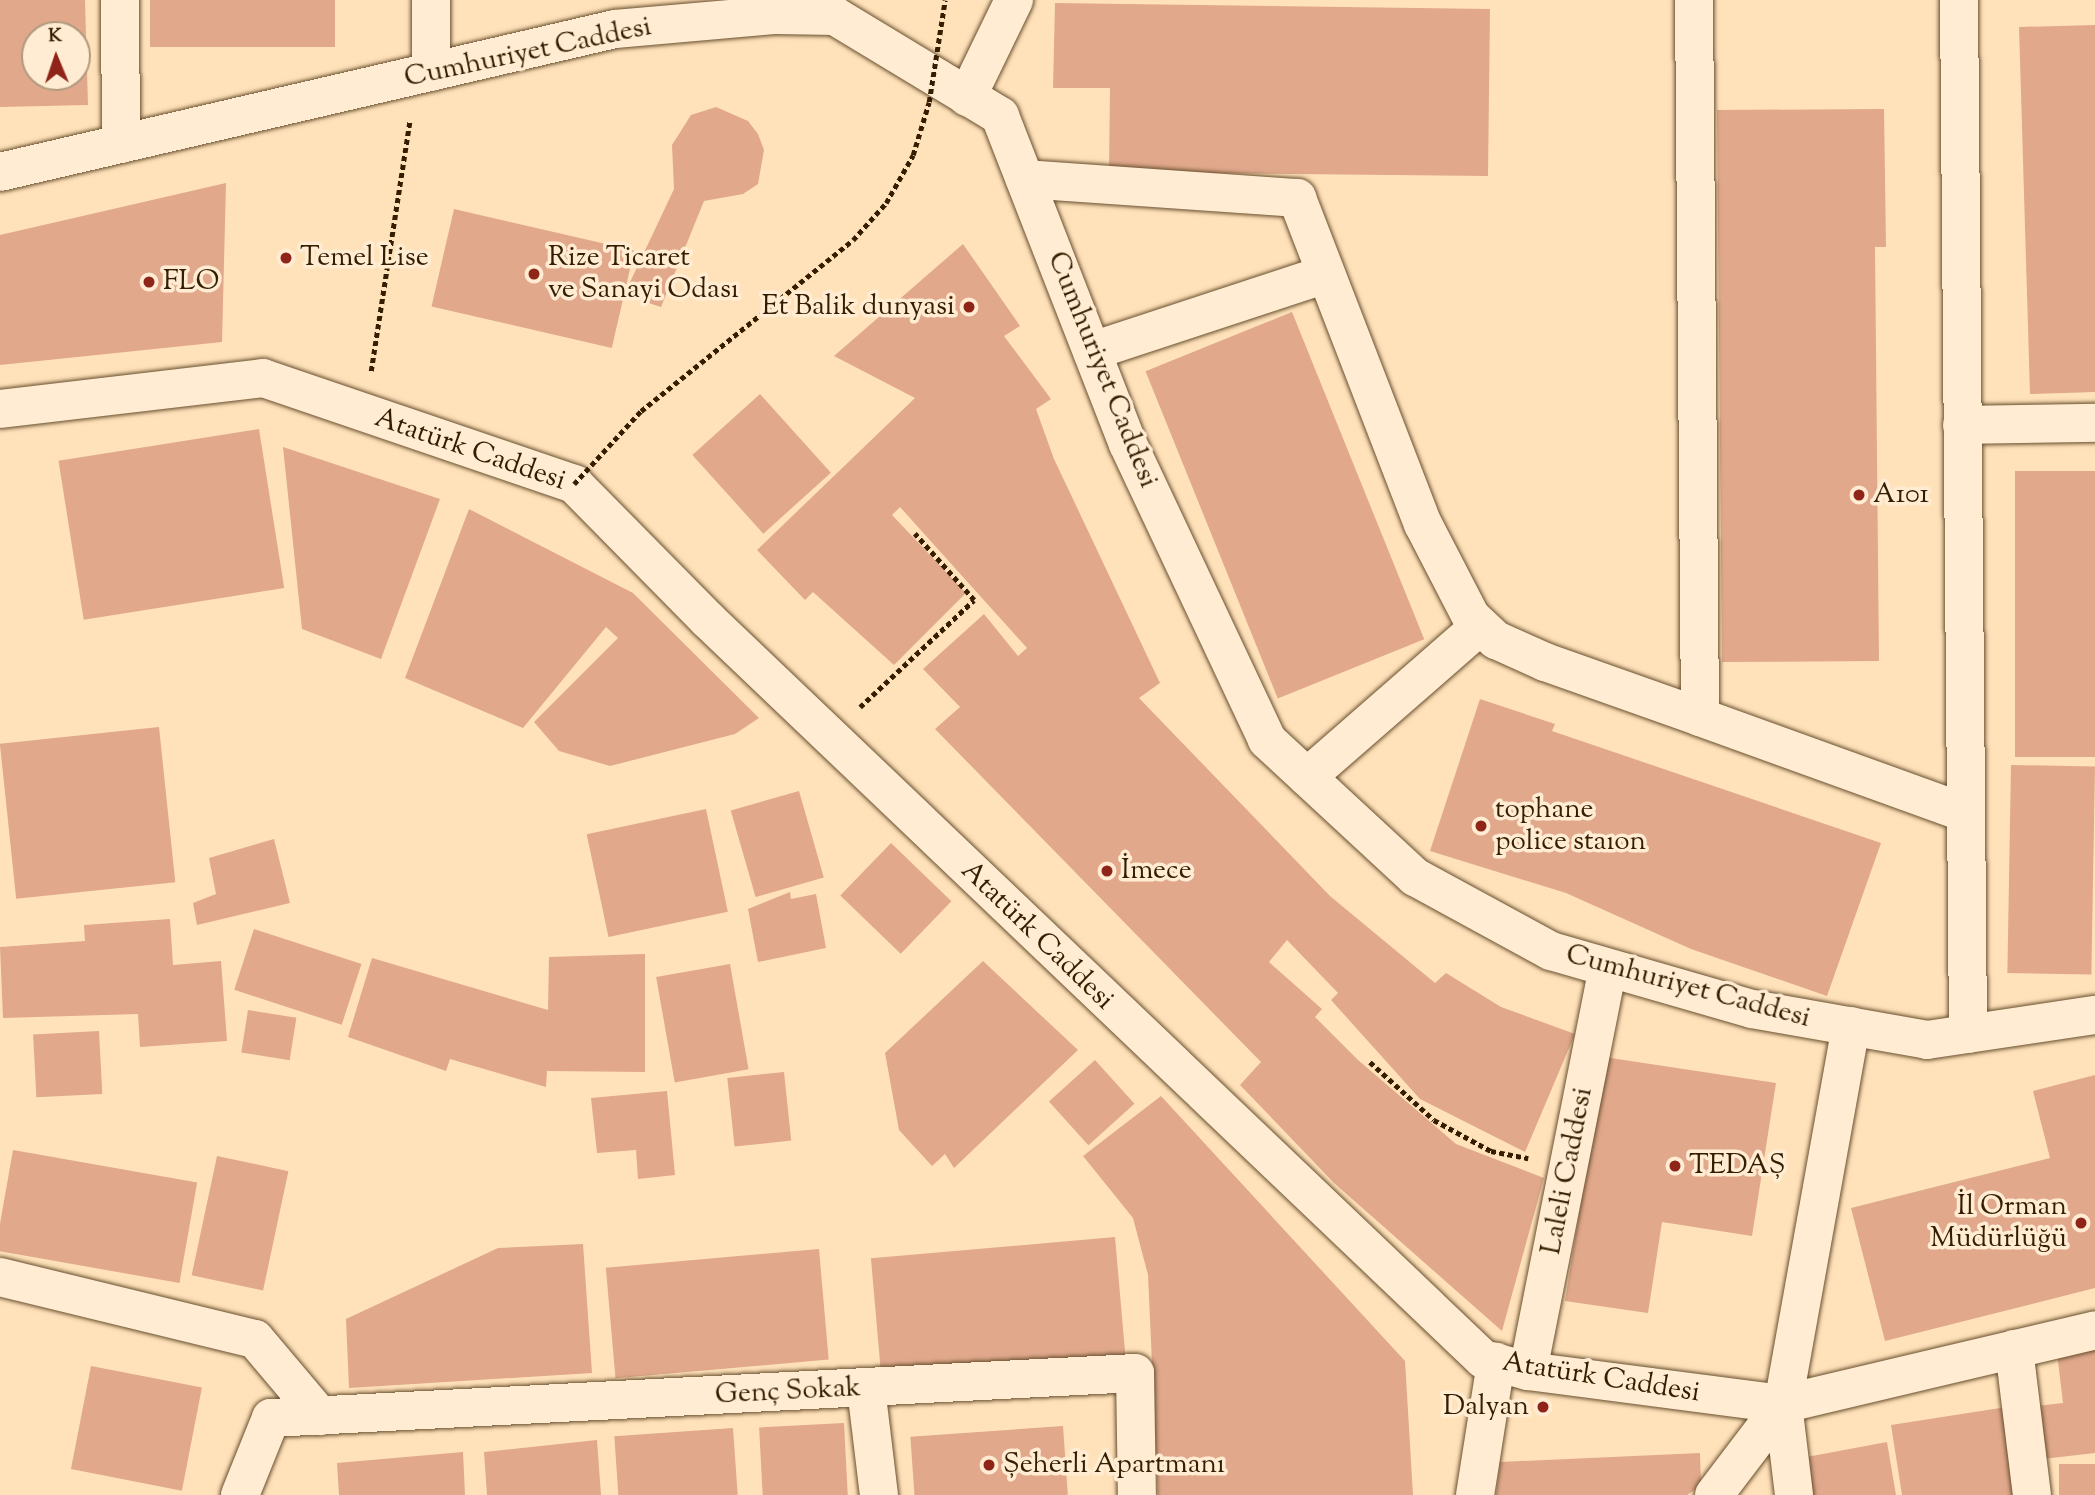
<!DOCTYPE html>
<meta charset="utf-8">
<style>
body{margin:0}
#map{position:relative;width:2095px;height:1495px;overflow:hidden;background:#ffe2ba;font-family:"Sorts Mill Goudy",serif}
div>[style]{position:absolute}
.building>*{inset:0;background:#e1a88c;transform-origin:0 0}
.path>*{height:4.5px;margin-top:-2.25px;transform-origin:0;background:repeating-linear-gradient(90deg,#351e00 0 5px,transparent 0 8.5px)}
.roads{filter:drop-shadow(0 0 2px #684f2e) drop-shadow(0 0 2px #684f2e)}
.minor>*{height:38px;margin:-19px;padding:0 19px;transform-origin:19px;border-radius:19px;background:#ffecd2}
.path-bridge>*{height:4.5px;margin-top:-2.25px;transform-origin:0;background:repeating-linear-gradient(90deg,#351e00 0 5px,transparent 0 8.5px)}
.dots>*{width:19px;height:19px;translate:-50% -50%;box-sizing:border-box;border:4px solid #ffecd2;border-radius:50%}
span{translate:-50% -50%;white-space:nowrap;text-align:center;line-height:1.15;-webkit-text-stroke:7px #ffecd2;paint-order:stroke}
.street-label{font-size:28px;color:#351e00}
.poi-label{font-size:28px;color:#351e00}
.left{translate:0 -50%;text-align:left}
.right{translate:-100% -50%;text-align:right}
.north{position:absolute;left:21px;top:21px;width:70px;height:70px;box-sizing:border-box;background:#ffecd2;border:2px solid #ae9a7e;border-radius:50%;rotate:358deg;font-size:19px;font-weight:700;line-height:28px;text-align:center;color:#351e00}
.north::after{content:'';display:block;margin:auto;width:24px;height:32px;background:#8f2418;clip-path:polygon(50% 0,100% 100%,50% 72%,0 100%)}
</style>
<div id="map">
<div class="building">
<i style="clip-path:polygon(evenodd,0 0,85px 0,88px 105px,0 107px,0 0,35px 35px,77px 35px,77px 77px,35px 77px,35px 35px)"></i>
<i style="left:150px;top:0;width:185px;height:47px"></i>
<i style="clip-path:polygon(1055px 3px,1490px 9px,1488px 176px,1109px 172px,1110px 88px,1053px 88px)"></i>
<i style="clip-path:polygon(2095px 25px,2095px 392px,2030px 394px,2019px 27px)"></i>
<i style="clip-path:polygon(716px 107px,748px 121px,758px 134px,764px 150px,758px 184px,743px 194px,704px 201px,661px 307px,624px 295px,674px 189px,672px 145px,691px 115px)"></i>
<i style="clip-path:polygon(1884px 109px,1886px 247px,1875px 247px,1879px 661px,1722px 662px,1717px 110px)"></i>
<i style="clip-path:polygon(226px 183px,222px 342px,0 365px,0 235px)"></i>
<i style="left:454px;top:209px;width:185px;height:100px;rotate:13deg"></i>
<i style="clip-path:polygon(963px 244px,1020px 326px,1004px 336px,1051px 399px,1036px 409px,1054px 459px,1160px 683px,1139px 698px,1330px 896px,1435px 983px,1446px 973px,1501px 1007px,1575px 1034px,1525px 1152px,1420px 1099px,1331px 1000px,1338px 993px,1287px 940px,1269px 962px,1322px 1009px,1315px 1017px,1358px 1060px,1456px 1144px,1544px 1178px,1502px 1331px,1334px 1183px,1240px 1085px,1261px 1062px,935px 729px,960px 707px,923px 669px,984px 614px,1018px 656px,1027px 648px,900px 507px,892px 515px,966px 593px,894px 665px,813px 592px,805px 600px,757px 550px,915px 398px,834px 356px)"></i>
<i style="left:1292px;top:312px;width:353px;height:158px;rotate:68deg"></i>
<i style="left:760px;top:394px;width:106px;height:91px;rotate:48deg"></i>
<i style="left:259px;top:429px;width:161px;height:203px;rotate:81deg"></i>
<i style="clip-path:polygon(283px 447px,440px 499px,381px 659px,302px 629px)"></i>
<i style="left:2015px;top:471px;width:80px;height:286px"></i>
<i style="clip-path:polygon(469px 509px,633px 593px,759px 718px,735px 734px,610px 766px,559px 751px,534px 722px,618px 638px,606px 627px,523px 728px,405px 678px)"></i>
<i style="clip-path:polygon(1480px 699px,1555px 724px,1552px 731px,1881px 843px,1827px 996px,1691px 949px,1566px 893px,1430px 851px)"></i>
<i style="left:159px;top:727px;width:156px;height:160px;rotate:84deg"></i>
<i style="left:2011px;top:765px;width:84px;height:208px;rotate:1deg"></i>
<i style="left:799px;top:791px;width:90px;height:71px;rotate:74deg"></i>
<i style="left:706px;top:809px;width:105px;height:122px;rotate:78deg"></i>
<i style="clip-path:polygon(274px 839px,290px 903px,197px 925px,193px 903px,216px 894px,209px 858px)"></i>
<i style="left:891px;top:843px;width:84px;height:73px;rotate:44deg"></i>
<i style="clip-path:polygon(790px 892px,791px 899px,816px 894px,826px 948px,758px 962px,748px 909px)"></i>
<i style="clip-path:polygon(170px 919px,173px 965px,221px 961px,227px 1041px,140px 1047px,138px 1014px,3px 1018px,0 947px,85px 941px,84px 925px)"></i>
<i style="left:254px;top:929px;width:113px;height:64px;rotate:18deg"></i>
<i style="clip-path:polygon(645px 954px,645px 1072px,547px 1071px,546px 1087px,450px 1059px,446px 1071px,348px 1037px,372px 958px,548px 1010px,549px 957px)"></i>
<i style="clip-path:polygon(983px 961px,1078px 1050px,954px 1168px,945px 1154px,932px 1166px,899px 1130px,885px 1053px)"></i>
<i style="left:730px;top:964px;width:107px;height:75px;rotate:80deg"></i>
<i style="left:248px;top:1010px;width:49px;height:43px;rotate:9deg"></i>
<i style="left:99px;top:1031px;width:63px;height:66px;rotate:87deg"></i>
<i style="clip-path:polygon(1604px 1057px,1776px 1083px,1752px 1236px,1662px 1222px,1648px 1313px,1565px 1301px)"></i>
<i style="left:1095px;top:1060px;width:59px;height:62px;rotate:48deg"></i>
<i style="left:784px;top:1072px;width:69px;height:57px;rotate:84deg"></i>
<i style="clip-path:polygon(2095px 1075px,2095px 1288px,1885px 1341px,1851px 1208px,2050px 1158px,2033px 1091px)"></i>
<i style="clip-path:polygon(667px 1091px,675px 1175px,638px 1179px,636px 1150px,597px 1153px,591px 1098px)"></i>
<i style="clip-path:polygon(1161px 1096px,1405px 1361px,1413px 1495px,1158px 1495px,1148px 1275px,1133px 1218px,1083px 1156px)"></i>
<i style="left:13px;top:1150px;width:187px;height:102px;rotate:10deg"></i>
<i style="left:217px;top:1156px;width:73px;height:122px;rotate:12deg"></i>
<i style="left:1115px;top:1237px;width:126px;height:245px;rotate:85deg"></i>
<i style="clip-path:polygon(583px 1244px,592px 1373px,349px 1388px,346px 1319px,498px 1248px)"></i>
<i style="left:819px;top:1249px;width:111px;height:214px;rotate:85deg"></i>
<i style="clip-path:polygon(2095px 1349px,2095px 1453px,2034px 1460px,2028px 1407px,2063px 1403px,2057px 1353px)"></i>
<i style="left:91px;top:1366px;width:113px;height:105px;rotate:11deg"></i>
<i style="clip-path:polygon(2013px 1406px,2027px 1495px,1902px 1495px,1891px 1425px)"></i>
<i style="left:844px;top:1423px;width:72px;height:85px;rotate:87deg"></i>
<i style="left:1063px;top:1426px;width:69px;height:153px;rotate:86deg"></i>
<i style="left:733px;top:1428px;width:67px;height:119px;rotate:86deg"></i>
<i style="clip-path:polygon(597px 1440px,601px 1495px,487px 1495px,484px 1452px)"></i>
<i style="clip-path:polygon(1887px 1442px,1896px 1495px,1803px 1495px,1796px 1459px)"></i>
<i style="clip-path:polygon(463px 1452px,465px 1495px,339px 1495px,337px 1463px)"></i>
<i style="clip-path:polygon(1700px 1453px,1701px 1486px,1687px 1495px,1496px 1495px,1500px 1462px)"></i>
<i style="left:2095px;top:1464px;width:31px;height:36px;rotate:90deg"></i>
</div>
<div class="path">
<i style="left:371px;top:371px;width:254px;rotate:-81.2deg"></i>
<i style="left:860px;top:707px;width:156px;rotate:-43.2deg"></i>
<i style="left:974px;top:600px;width:89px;rotate:-131.8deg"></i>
<i style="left:1370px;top:1062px;width:86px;rotate:42.2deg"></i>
<i style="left:1434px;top:1120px;width:65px;rotate:28.5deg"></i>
<i style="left:1491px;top:1151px;width:38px;rotate:11deg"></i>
</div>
<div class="roads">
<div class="minor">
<i style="left:120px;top:0;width:144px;rotate:89.6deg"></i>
<i style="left:431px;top:0;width:72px;rotate:90deg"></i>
<i style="left:1694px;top:0;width:717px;rotate:89.52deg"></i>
<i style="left:1700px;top:717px;width:282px;rotate:19.9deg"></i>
<i style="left:1959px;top:0;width:1034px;rotate:89.5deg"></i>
<i style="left:967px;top:97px;width:108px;rotate:-64.1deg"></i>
<i style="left:0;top:172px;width:631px;rotate:-13.09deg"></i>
<i style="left:615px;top:29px;width:162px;rotate:-5deg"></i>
<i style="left:776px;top:15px;width:59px;rotate:1deg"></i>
<i style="left:835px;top:16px;width:193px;rotate:31.2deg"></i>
<i style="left:1000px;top:116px;width:352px;rotate:68.7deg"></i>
<i style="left:1128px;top:444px;width:327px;rotate:64.8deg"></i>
<i style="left:1267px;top:740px;width:202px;rotate:42.8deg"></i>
<i style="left:1415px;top:877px;width:155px;rotate:28.6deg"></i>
<i style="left:1551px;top:951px;width:209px;rotate:16.1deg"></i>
<i style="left:1752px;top:1009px;width:178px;rotate:10deg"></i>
<i style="left:1927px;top:1040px;width:170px;rotate:-8.5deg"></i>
<i style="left:1025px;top:179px;width:273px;rotate:4deg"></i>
<i style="left:1297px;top:198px;width:350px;rotate:68.9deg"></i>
<i style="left:1423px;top:524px;width:105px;rotate:62.7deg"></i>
<i style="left:1471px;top:617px;width:34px;rotate:43deg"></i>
<i style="left:1496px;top:640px;width:54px;rotate:24.2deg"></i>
<i style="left:1545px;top:662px;width:164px;rotate:19.5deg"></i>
<i style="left:1092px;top:351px;width:246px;rotate:-18.2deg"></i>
<i style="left:0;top:409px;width:265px;rotate:-6.7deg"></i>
<i style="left:263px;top:378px;width:329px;rotate:18.8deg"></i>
<i style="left:574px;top:484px;width:190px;rotate:45.4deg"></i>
<i style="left:707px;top:619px;width:1072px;rotate:43.64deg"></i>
<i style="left:1483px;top:1359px;width:47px;rotate:14.9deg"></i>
<i style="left:1528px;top:1371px;width:257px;rotate:7.4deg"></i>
<i style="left:1783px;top:1404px;width:321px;rotate:-13.3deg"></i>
<i style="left:1962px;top:425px;width:133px;rotate:-0.9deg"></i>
<i style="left:1307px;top:777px;width:230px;rotate:-41.1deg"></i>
<i style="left:0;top:1277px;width:262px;rotate:13.7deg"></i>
<i style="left:255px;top:1339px;width:101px;rotate:49.8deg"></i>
<i style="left:2014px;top:1349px;width:147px;rotate:83deg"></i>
<i style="left:1528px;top:1371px;width:408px;rotate:-78.8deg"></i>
<i style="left:866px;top:1388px;width:108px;rotate:83.1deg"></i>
<i style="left:1783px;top:1404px;width:92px;rotate:83.1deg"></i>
<i style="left:240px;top:1495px;width:83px;rotate:-68.1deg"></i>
<i style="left:271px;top:1418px;width:865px;rotate:-2.98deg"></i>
<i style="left:1135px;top:1373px;width:122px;rotate:89.1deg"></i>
<i style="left:1475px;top:1495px;width:135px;rotate:-81deg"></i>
<i style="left:1714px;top:1495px;width:114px;rotate:-52.8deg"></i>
<i style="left:1783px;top:1404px;width:384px;rotate:-79.8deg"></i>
</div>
</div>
<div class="path-bridge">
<i style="left:574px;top:484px;width:99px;rotate:-47.5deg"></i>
<i style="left:641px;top:411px;width:272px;rotate:-38.9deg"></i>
<i style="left:853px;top:240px;width:50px;rotate:-48.3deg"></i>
<i style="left:886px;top:203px;width:55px;rotate:-60.6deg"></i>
<i style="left:913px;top:155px;width:55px;rotate:-73.2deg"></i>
<i style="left:929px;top:102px;width:103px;rotate:-81.1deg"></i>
</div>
<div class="dots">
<i style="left:286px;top:258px;background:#8f2418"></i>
<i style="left:534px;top:274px;background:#8f2418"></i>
<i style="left:149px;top:282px;background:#8f2418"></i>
<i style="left:969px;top:307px;background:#8f2418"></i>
<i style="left:1859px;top:495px;background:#8f2418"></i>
<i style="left:1481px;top:826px;background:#8f2418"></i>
<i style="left:1107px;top:871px;background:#8f2418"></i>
<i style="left:1675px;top:1166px;background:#8f2418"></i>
<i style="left:2081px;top:1223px;background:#8f2418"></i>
<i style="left:1543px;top:1407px;background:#8f2418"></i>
<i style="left:989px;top:1465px;background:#8f2418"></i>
</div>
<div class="street-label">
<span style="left:528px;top:53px;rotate:-12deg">Cumhuriyet Caddesi</span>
<span style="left:1102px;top:370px;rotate:68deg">Cumhuriyet Caddesi</span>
<span style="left:470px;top:450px;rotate:19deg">Atatürk Caddesi</span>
<span style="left:1037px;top:936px;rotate:44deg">Atatürk Caddesi</span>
<span style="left:1688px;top:987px;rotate:15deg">Cumhuriyet Caddesi</span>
<span style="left:1568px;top:1171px;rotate:-79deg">Laleli Caddesi</span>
<span style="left:1601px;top:1378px;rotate:9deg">Atatürk Caddesi</span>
<span style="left:788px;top:1392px;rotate:-3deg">Genç Sokak</span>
</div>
<div class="poi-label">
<span class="left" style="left:300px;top:258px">Temel Lise</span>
<span class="left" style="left:548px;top:274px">Rize Ticaret<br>ve Sanayi Odası</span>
<span class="left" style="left:163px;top:282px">FLO</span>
<span class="right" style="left:955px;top:307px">Et Balik dunyasi</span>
<span class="left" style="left:1873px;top:495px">A101</span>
<span class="left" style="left:1495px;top:826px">tophane<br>police staıon</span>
<span class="left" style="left:1121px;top:871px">İmece</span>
<span class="left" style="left:1689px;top:1166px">TEDAŞ</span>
<span class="right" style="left:2067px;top:1223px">İl Orman<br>Müdürlüğü</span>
<span class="right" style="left:1529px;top:1407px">Dalyan</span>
<span class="left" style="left:1003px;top:1465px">Şeherli Apartmanı</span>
</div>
<div class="north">K</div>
</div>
